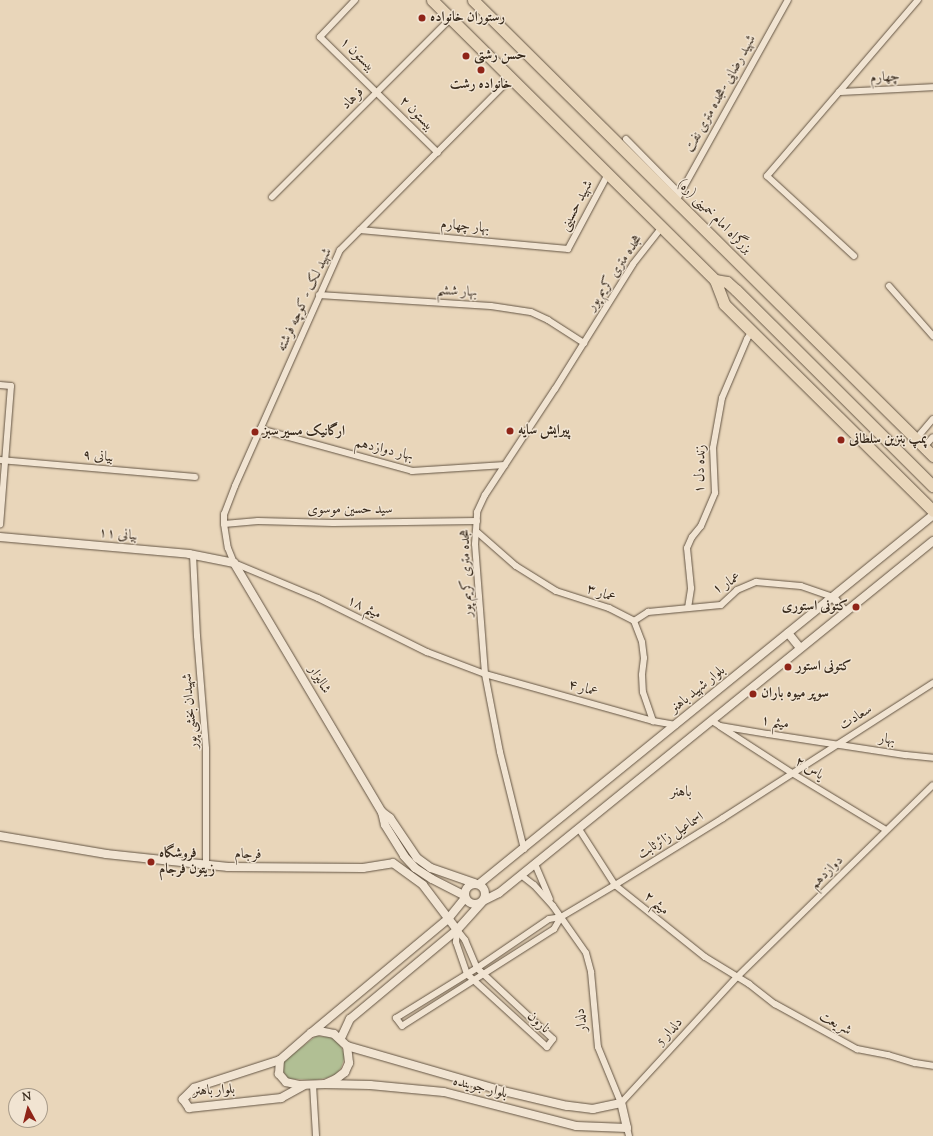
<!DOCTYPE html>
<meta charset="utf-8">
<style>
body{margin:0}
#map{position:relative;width:933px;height:1136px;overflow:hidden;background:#e9d6ba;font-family:"Sorts Mill Goudy",Amiri,serif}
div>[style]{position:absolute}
.green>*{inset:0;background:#b1bf94}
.roads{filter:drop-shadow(0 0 1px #645544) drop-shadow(0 0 1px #645544)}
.minor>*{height:6px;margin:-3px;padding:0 3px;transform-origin:3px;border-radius:3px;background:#f1e4d2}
.tertiary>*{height:8px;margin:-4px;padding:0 4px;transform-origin:4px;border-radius:4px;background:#f1e4d2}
.tertiary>.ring{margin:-4px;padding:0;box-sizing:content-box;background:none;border:8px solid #f1e4d2;border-radius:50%}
.trunk>*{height:11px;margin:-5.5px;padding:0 5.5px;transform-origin:5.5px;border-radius:5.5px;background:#e9d6ba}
.dots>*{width:11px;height:11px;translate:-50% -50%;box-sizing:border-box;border:2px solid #f1e4d2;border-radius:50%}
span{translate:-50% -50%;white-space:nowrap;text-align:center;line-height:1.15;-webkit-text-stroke:3px #f1e4d2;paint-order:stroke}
.poi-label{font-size:14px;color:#382a1c;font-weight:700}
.left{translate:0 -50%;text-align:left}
.right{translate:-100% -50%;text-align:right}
.street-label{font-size:14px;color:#382a1c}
.neighbourhood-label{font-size:15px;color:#382a1c}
.north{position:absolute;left:8px;top:1088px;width:40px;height:40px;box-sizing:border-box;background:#f1e4d2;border:1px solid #a79a89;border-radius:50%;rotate:353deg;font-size:11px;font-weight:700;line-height:16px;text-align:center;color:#382a1c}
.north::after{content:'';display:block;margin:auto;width:14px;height:18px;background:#8f2418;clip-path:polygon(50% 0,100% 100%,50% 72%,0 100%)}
</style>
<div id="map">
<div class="green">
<i style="clip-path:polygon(316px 1036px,329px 1037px,339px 1042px,345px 1056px,341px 1068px,336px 1074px,327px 1078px,315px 1080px,288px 1079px,283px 1071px,284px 1061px)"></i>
</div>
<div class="roads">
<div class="minor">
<i style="left:355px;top:0;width:51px;rotate:133.4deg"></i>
<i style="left:320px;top:37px;width:165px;rotate:44.5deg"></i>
<i style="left:511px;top:78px;width:243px;rotate:134.8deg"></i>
<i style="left:340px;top:250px;width:258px;rotate:114deg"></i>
<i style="left:235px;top:486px;width:30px;rotate:111deg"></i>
<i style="left:224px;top:514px;width:10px;rotate:90deg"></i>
<i style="left:224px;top:524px;width:24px;rotate:81deg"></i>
<i style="left:228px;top:548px;width:16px;rotate:68deg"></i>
<i style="left:234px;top:563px;width:91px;rotate:22.6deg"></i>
<i style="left:318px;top:598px;width:122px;rotate:26.4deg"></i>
<i style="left:427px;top:652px;width:62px;rotate:20.8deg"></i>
<i style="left:485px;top:674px;width:174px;rotate:15.6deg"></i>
<i style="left:653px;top:721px;width:23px;rotate:10deg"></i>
<i style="left:839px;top:92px;width:94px;rotate:-3deg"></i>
<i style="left:626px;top:139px;width:76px;rotate:45.5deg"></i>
<i style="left:272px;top:197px;width:253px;rotate:-45deg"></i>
<i style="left:676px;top:201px;width:230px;rotate:-60.9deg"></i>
<i style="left:360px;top:230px;width:209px;rotate:5.2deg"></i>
<i style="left:568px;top:249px;width:85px;rotate:-61.9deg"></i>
<i style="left:854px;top:256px;width:118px;rotate:-137.4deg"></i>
<i style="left:767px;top:176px;width:232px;rotate:-49.4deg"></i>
<i style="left:889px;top:286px;width:67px;rotate:48.7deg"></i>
<i style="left:319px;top:295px;width:172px;rotate:3.7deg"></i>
<i style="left:491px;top:306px;width:40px;rotate:8.5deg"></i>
<i style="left:531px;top:312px;width:19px;rotate:25deg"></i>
<i style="left:548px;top:320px;width:43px;rotate:32.6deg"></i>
<i style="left:0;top:385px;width:11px;rotate:5deg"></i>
<i style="left:11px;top:386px;width:139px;rotate:94.5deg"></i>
<i style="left:260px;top:429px;width:158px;rotate:15.4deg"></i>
<i style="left:412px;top:471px;width:93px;rotate:-3.7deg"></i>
<i style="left:916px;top:439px;width:26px;rotate:-50deg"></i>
<i style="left:924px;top:447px;width:13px;rotate:-48deg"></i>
<i style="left:0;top:460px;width:196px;rotate:5deg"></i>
<i style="left:224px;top:524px;width:34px;rotate:-5deg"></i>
<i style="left:258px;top:521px;width:75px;rotate:1.5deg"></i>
<i style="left:333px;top:523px;width:144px;rotate:-0.8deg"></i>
<i style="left:476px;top:531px;width:53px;rotate:41.2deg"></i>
<i style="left:516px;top:566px;width:47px;rotate:32deg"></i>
<i style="left:556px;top:591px;width:56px;rotate:17.8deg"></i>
<i style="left:609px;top:608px;width:28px;rotate:27deg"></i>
<i style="left:634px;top:621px;width:22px;rotate:69deg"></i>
<i style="left:642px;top:642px;width:16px;rotate:83deg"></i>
<i style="left:644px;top:658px;width:17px;rotate:97deg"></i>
<i style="left:642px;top:675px;width:17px;rotate:87deg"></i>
<i style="left:643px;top:692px;width:31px;rotate:71deg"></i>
<i style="left:193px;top:555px;width:81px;rotate:87.2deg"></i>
<i style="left:197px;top:636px;width:113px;rotate:85.4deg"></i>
<i style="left:206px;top:749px;width:116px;rotate:90deg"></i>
<i style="left:688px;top:608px;width:20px;rotate:-81deg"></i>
<i style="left:691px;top:588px;width:40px;rotate:-95.7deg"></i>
<i style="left:687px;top:548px;width:12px;rotate:-66deg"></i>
<i style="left:692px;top:537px;width:14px;rotate:-51deg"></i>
<i style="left:701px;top:526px;width:36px;rotate:-67deg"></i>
<i style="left:715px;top:493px;width:45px;rotate:-92.5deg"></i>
<i style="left:713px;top:448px;width:51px;rotate:-79.8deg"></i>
<i style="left:722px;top:398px;width:64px;rotate:-67deg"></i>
<i style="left:747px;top:339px;width:9px;rotate:-58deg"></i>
<i style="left:634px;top:621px;width:17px;rotate:-33deg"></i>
<i style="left:648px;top:612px;width:73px;rotate:-5.5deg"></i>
<i style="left:721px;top:605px;width:22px;rotate:-43deg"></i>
<i style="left:737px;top:590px;width:21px;rotate:-23deg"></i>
<i style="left:756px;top:582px;width:45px;rotate:5.1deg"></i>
<i style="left:801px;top:586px;width:34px;rotate:19deg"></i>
<i style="left:712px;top:721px;width:9px;rotate:32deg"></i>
<i style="left:720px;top:726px;width:49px;rotate:9.5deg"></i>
<i style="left:768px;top:734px;width:140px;rotate:8.7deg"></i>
<i style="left:906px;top:755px;width:27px;rotate:6deg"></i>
<i style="left:721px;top:727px;width:85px;rotate:32.9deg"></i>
<i style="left:792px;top:773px;width:110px;rotate:31.2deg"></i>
<i style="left:579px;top:829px;width:67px;rotate:57.3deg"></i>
<i style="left:615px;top:885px;width:115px;rotate:38.7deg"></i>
<i style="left:705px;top:957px;width:52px;rotate:31.5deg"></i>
<i style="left:749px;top:984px;width:33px;rotate:38deg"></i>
<i style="left:775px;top:1004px;width:94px;rotate:28.8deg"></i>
<i style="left:857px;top:1049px;width:32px;rotate:11deg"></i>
<i style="left:888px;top:1055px;width:28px;rotate:17deg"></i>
<i style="left:915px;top:1063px;width:18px;rotate:9deg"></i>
<i style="left:524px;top:849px;width:100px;rotate:-103.9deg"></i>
<i style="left:500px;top:752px;width:79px;rotate:-100.9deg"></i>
<i style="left:485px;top:674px;width:130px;rotate:-94.4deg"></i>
<i style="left:475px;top:544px;width:32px;rotate:-86deg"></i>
<i style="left:477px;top:512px;width:19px;rotate:-65deg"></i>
<i style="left:485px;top:495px;width:127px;rotate:-56.6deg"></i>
<i style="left:555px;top:389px;width:147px;rotate:-58deg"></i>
<i style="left:633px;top:264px;width:47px;rotate:-51.9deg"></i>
<i style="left:535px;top:864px;width:38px;rotate:67deg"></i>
<i style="left:521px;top:875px;width:16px;rotate:38deg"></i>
<i style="left:534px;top:885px;width:28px;rotate:48deg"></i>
<i style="left:553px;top:906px;width:57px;rotate:54.9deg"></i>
<i style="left:586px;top:953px;width:20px;rotate:75deg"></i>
<i style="left:591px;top:972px;width:75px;rotate:84.7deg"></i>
<i style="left:598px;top:1047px;width:61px;rotate:67.7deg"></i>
<i style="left:621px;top:1103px;width:171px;rotate:-47.4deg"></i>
<i style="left:737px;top:977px;width:274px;rotate:-44.4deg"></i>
<i style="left:561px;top:917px;width:14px;rotate:120deg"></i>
<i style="left:554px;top:929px;width:180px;rotate:147.5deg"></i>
<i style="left:402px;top:1026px;width:10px;rotate:-127deg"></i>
<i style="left:396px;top:1018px;width:95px;rotate:-31.7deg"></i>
<i style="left:477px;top:968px;width:87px;rotate:-34.2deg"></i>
<i style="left:549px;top:919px;width:12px;rotate:-9deg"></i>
<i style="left:561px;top:917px;width:63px;rotate:-30.7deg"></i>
<i style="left:615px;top:885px;width:127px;rotate:-31.8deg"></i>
<i style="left:723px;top:818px;width:250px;rotate:-32.7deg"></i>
<i style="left:457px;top:930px;width:13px;rotate:51deg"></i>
<i style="left:465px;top:940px;width:30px;rotate:67deg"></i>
<i style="left:477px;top:968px;width:104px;rotate:43.1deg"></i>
<i style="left:553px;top:1039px;width:10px;rotate:127deg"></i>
<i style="left:547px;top:1047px;width:108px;rotate:-137.6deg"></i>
<i style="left:467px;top:974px;width:34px;rotate:-109deg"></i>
<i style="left:456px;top:942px;width:12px;rotate:-85deg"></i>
<i style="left:313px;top:1085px;width:51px;rotate:86.6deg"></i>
<i style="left:627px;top:1128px;width:8px;rotate:76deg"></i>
</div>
<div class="tertiary">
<i style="left:0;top:537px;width:190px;rotate:5.1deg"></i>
<i style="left:189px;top:554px;width:46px;rotate:11.3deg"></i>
<i style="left:234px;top:563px;width:290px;rotate:59.3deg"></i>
<i style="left:382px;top:812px;width:10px;rotate:37deg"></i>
<i style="left:390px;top:818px;width:48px;rotate:56deg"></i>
<i style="left:417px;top:858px;width:17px;rotate:36deg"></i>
<i style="left:431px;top:868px;width:46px;rotate:19.2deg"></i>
<i style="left:833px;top:597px;width:19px;rotate:51deg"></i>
<i style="left:788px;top:633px;width:19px;rotate:51deg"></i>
<i style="left:382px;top:812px;width:13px;rotate:77deg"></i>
<i style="left:385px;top:825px;width:36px;rotate:58deg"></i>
<i style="left:404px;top:856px;width:16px;rotate:47deg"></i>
<i style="left:415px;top:868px;width:20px;rotate:33deg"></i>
<i style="left:432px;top:879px;width:36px;rotate:27deg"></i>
<i style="left:0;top:836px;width:108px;rotate:9.6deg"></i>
<i style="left:106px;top:854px;width:123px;rotate:6.1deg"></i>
<i style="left:228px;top:867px;width:135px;rotate:0.4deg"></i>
<i style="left:363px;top:868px;width:30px;rotate:-9deg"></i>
<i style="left:393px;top:863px;width:37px;rotate:36deg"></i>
<i style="left:423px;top:885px;width:56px;rotate:52.9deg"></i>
<i class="ring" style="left:465px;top:884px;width:12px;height:12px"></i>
<i style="left:479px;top:884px;width:585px;rotate:-39.1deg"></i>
<i style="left:319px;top:1031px;width:15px;rotate:11deg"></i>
<i style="left:334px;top:1034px;width:18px;rotate:43deg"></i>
<i style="left:347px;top:1046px;width:17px;rotate:83deg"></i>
<i style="left:349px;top:1063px;width:10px;rotate:114deg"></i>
<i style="left:345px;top:1072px;width:11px;rotate:142deg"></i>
<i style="left:336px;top:1079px;width:12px;rotate:156deg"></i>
<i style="left:325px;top:1084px;width:26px;rotate:178deg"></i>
<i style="left:299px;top:1085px;width:13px;rotate:-167deg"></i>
<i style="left:286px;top:1082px;width:11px;rotate:-131deg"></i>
<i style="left:279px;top:1074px;width:14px;rotate:-86deg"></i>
<i style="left:280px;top:1060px;width:41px;rotate:-41.1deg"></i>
<i style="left:311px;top:1033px;width:8px;rotate:-14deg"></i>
<i style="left:311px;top:1033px;width:178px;rotate:-39.8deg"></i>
<i style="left:448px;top:919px;width:27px;rotate:-51deg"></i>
<i style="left:341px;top:1038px;width:21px;rotate:-65deg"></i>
<i style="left:350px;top:1019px;width:139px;rotate:-39.8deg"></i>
<i style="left:457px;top:930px;width:39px;rotate:-48deg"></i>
<i style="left:483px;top:901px;width:18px;rotate:-27deg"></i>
<i style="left:499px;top:893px;width:559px;rotate:-39.04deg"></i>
<i style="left:280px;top:1060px;width:90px;rotate:162deg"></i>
<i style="left:194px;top:1088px;width:16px;rotate:135deg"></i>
<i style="left:183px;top:1099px;width:11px;rotate:56deg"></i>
<i style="left:189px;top:1108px;width:93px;rotate:-6.2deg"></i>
<i style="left:281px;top:1098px;width:26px;rotate:-29deg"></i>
<i style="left:325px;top:1084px;width:45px;rotate:1.3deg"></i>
<i style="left:370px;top:1085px;width:74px;rotate:5.4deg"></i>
<i style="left:444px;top:1092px;width:136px;rotate:14.4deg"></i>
<i style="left:576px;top:1126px;width:51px;rotate:2.2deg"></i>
<i style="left:627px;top:1128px;width:26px;rotate:-103deg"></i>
<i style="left:621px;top:1103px;width:29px;rotate:168deg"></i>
<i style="left:593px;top:1109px;width:26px;rotate:-173deg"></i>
<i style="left:567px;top:1106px;width:66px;rotate:-166.8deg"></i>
<i style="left:503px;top:1091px;width:162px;rotate:-163.9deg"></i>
</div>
<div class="trunk">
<i style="left:432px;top:0;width:398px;rotate:44.7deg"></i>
<i style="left:715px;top:280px;width:26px;rotate:69deg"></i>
<i style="left:724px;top:304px;width:294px;rotate:44.7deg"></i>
<i style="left:473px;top:0;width:648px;rotate:44.75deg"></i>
<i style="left:715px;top:280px;width:12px;rotate:9deg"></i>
<i style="left:727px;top:282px;width:12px;rotate:42deg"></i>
<i style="left:736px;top:290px;width:278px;rotate:44.9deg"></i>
</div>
</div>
<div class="dots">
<i style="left:422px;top:18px;background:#8f2418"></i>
<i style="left:466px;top:56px;background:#8f2418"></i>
<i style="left:481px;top:70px;background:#8f2418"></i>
<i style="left:510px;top:431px;background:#8f2418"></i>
<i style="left:255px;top:432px;background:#8f2418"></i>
<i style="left:841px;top:440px;background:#8f2418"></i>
<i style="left:856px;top:607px;background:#8f2418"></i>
<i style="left:788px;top:667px;background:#8f2418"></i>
<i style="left:753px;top:694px;background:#8f2418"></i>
<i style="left:151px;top:862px;background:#8f2418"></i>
</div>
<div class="poi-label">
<span class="left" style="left:430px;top:18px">رستوران خانواده</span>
<span class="left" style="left:474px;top:56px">حسن رشتی</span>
<span style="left:481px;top:85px">خانواده رشت</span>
<span class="left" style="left:518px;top:431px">پیرایش سایه</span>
<span class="left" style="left:263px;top:432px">ارگانیک مسیر سبز</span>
<span class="left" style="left:849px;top:440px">پمپ بنزین سلطانی</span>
<span class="right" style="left:848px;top:607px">کتونی استوری</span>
<span class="left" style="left:796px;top:667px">کتونی استور</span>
<span class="left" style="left:761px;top:694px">سوپر میوه باران</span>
<span class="left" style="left:159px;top:862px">فروشگاه<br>زیتون فرجام</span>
</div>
<div class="street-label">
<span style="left:357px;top:55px;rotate:44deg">بیستون ۱</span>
<span style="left:885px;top:78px;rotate:-3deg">چهارم</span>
<span style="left:721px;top:94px;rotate:-61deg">شهید رضایی -هجده متری نفت</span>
<span style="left:353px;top:99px;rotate:-45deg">فرهاد</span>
<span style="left:416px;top:114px;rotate:45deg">بیستون ۲</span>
<span style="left:577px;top:206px;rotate:-62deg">شهید حسینی</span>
<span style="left:714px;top:217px;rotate:45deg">بزرگراه امام خمینی (ره)</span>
<span style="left:465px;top:227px;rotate:5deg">بهار چهارم</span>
<span style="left:615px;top:273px;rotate:-56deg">هجده متری کریم پور</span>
<span style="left:457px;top:292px;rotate:3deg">بهار ششم</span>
<span style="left:305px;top:300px;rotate:-65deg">شهید لک - کوچه فرشته</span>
<span style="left:384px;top:450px;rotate:14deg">بهار دوازدهم</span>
<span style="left:98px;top:457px;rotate:5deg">بیانی ۹</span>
<span style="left:701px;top:469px;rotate:-88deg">زنده دل ۱</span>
<span style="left:350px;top:510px">سید حسین موسوی</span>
<span style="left:118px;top:535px;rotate:5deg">بیانی ۱۱</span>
<span style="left:467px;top:573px;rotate:-92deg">هجده متری کریم پور</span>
<span style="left:727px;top:584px;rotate:-30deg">عمار ۱</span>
<span style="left:601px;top:594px;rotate:20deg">عمار ۳</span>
<span style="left:364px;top:608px;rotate:26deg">میثم ۱۸</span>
<span style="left:319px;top:680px;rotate:59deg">شالیزار</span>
<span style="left:583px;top:689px;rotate:16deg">عمار ۴</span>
<span style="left:698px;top:690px;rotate:-39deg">بلوار شهید باهنر</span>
<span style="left:191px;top:711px;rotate:-95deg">شهیدان بخشی پور</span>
<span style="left:856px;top:718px;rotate:-32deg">سعادت</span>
<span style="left:775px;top:723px;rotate:9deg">میثم ۱</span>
<span style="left:887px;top:740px;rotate:9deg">بهار</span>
<span style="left:809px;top:769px;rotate:32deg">یاس ۲</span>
<span style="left:671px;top:836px;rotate:-32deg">اسماعیل زائرثابت</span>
<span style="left:248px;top:855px;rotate:1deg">فرجام</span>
<span style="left:827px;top:873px;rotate:-45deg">دوازدهم</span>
<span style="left:656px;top:904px;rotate:40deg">میثم ۲</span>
<span style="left:582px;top:1020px;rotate:-96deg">دلدار</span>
<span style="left:538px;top:1023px;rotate:42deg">نارون</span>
<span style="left:835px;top:1024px;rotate:29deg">شریعت</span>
<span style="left:670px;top:1032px;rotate:-47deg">دلدار 5</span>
<span style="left:480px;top:1088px;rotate:14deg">بلوار جوینده</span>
<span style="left:214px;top:1091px;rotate:-3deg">بلوار باهنر</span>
</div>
<div class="neighbourhood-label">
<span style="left:681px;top:793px">باهنر</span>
</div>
<div class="north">N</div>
</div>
